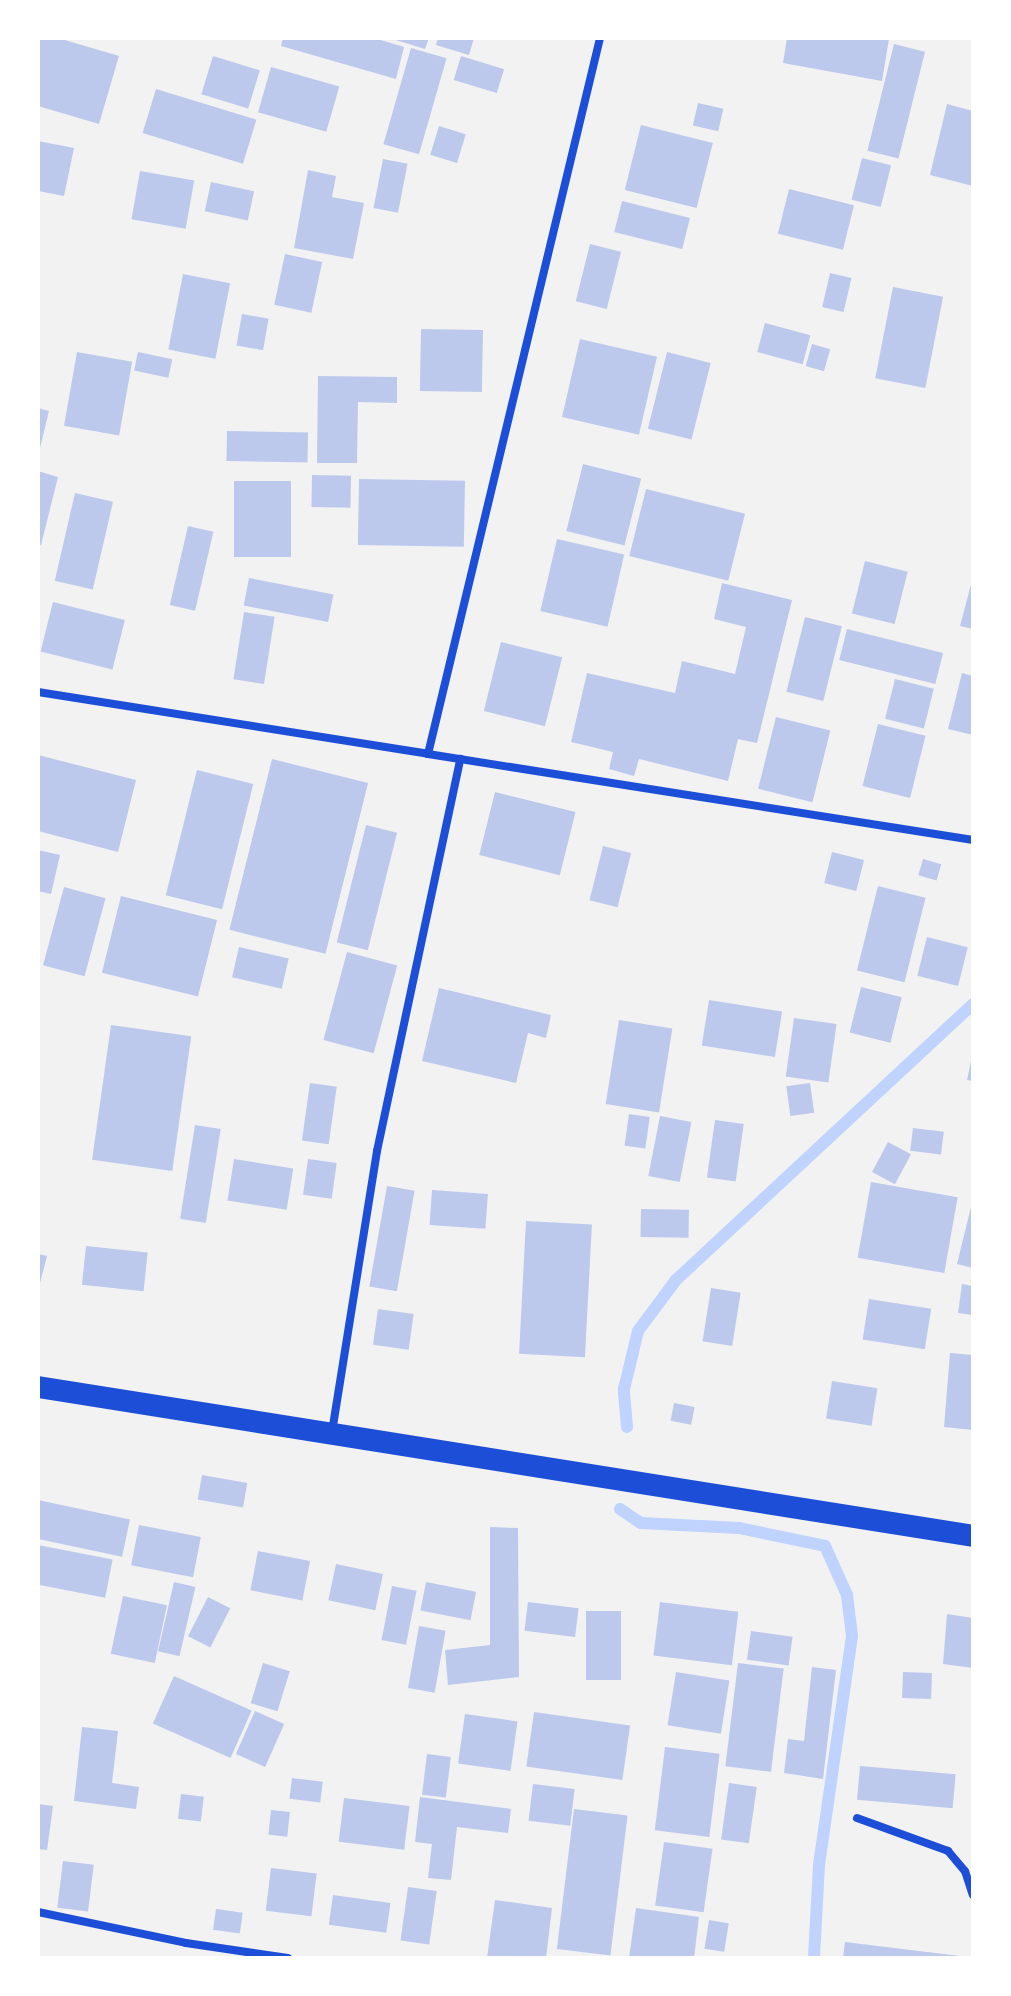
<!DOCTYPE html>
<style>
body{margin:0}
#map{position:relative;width:1011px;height:1996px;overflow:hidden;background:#f2f2f2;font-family:Lato,sans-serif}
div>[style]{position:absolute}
.stream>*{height:12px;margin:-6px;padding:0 6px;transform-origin:6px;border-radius:6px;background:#bfd3fe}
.building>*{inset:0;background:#bdc9ec;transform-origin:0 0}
.minor>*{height:8px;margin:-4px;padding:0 4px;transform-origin:4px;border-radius:4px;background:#1d4ed8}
.trunk>*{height:22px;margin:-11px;padding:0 11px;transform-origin:11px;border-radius:11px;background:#1d4ed8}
span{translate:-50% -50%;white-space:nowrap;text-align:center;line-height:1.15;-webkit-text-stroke:8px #fff;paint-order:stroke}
.frame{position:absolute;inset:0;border:40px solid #fff;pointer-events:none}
</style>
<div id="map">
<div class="stream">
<i style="left:627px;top:1427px;width:38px;rotate:-95deg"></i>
<i style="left:624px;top:1389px;width:60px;rotate:-76.4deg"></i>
<i style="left:638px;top:1331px;width:64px;rotate:-53.3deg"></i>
<i style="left:676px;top:1280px;width:405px;rotate:-42.9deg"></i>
<i style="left:620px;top:1509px;width:25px;rotate:34deg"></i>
<i style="left:641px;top:1523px;width:98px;rotate:2.9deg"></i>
<i style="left:739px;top:1528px;width:88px;rotate:11.8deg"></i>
<i style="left:825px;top:1546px;width:54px;rotate:65.8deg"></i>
<i style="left:847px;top:1595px;width:41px;rotate:83deg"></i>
<i style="left:852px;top:1636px;width:231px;rotate:98.2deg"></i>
<i style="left:819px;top:1865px;width:93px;rotate:93.1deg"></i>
</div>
<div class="building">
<i style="clip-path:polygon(38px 38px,58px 38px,119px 56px,99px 124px,38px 106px)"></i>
<i style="clip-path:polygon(283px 38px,374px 38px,404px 47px,396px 79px,281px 46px)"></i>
<i style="clip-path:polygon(389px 38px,429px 38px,425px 49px)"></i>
<i style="clip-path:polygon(438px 38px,474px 38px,469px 55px,436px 45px)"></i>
<i style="clip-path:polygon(787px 38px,889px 39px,882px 81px,783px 63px)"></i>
<i style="left:894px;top:44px;width:32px;height:110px;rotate:14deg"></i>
<i style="left:411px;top:48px;width:37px;height:100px;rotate:16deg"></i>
<i style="left:213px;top:56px;width:49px;height:40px;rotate:17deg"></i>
<i style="left:461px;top:56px;width:45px;height:25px;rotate:17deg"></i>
<i style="left:271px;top:67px;width:71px;height:47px;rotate:16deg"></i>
<i style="left:156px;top:89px;width:105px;height:46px;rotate:17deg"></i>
<i style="left:698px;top:103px;width:26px;height:23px;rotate:13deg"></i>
<i style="clip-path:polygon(947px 104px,973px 111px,973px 186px,930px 175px)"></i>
<i style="left:641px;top:125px;width:74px;height:67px;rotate:14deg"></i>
<i style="left:439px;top:126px;width:28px;height:30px;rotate:17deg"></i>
<i style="clip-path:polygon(38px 141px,74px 148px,64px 196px,38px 191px)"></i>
<i style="left:862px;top:158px;width:30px;height:43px;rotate:14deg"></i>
<i style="left:383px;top:159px;width:25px;height:50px;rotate:11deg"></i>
<i style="clip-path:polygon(308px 170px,336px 176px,332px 197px,364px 203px,353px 259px,294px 248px)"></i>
<i style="left:140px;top:171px;width:55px;height:49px;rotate:10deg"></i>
<i style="left:211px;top:182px;width:44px;height:30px;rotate:12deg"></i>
<i style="left:789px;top:189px;width:67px;height:46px;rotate:14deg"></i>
<i style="left:622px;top:201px;width:70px;height:32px;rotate:14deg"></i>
<i style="left:590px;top:244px;width:32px;height:59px;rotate:14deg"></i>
<i style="left:285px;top:254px;width:38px;height:52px;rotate:12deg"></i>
<i style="left:830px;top:273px;width:22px;height:35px;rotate:13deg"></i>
<i style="left:183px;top:274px;width:48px;height:77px;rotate:11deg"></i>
<i style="left:893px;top:287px;width:51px;height:93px;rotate:11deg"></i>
<i style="left:242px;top:314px;width:27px;height:32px;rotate:10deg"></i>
<i style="left:765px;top:323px;width:47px;height:30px;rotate:15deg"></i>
<i style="left:421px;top:329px;width:62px;height:62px;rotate:1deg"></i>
<i style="left:580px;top:339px;width:79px;height:80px;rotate:13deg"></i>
<i style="left:812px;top:344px;width:19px;height:23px;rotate:16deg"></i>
<i style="left:77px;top:352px;width:56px;height:75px;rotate:10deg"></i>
<i style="left:138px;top:352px;width:35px;height:19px;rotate:12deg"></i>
<i style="left:667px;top:352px;width:45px;height:79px;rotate:14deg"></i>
<i style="clip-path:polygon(318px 376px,397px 377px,397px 403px,358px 402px,357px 463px,317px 463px)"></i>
<i style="clip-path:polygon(38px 408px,49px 411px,39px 452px,38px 452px)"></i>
<i style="left:227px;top:431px;width:81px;height:30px;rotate:1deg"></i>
<i style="left:583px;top:464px;width:60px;height:69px;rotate:14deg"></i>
<i style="clip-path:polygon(38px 471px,58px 477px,41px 545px,38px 544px)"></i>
<i style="left:312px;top:475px;width:39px;height:32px;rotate:1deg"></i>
<i style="left:359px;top:479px;width:106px;height:66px;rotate:1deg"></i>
<i style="left:234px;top:481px;width:57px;height:76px"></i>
<i style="left:646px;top:489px;width:102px;height:69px;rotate:14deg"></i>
<i style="left:75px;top:493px;width:39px;height:90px;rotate:13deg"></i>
<i style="left:188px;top:526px;width:26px;height:81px;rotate:13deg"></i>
<i style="left:557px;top:539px;width:69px;height:74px;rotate:13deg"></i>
<i style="left:865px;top:561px;width:44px;height:54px;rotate:14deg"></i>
<i style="clip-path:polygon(973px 577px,973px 629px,960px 626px)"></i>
<i style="left:249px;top:578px;width:86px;height:28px;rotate:11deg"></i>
<i style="clip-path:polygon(722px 583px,792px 600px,757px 743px,738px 739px,728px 781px,639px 759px,634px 776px,609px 769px,613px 752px,571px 742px,587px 673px,675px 693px,682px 661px,735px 674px,746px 627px,714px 619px)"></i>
<i style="left:53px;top:602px;width:74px;height:51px;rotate:14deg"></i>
<i style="left:244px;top:612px;width:31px;height:68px;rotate:9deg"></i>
<i style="left:805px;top:617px;width:38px;height:77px;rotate:14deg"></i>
<i style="left:847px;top:629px;width:99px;height:32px;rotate:14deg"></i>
<i style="left:501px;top:642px;width:63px;height:71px;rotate:14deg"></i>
<i style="clip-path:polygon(962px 673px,973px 676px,973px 735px,948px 729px)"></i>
<i style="left:895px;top:679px;width:40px;height:41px;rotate:14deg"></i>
<i style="left:776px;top:717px;width:56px;height:74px;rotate:14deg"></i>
<i style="left:878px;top:724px;width:49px;height:64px;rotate:14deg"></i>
<i style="clip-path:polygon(38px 755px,136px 780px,118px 852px,38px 831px)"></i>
<i style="left:272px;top:759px;width:99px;height:176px;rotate:14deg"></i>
<i style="left:197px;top:770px;width:58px;height:129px;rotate:14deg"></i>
<i style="left:495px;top:792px;width:83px;height:65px;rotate:14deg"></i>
<i style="left:366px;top:825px;width:32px;height:121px;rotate:14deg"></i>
<i style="left:603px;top:846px;width:29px;height:56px;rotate:14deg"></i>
<i style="clip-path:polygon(38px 850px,60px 855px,51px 894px,38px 891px)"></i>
<i style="left:832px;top:852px;width:33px;height:32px;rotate:14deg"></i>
<i style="left:923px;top:859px;width:19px;height:17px;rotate:16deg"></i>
<i style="left:878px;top:886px;width:49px;height:87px;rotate:14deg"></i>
<i style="left:64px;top:887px;width:43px;height:81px;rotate:15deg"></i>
<i style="left:121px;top:896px;width:99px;height:79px;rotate:14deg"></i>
<i style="left:927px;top:937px;width:42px;height:40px;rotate:14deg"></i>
<i style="left:239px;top:947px;width:51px;height:31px;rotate:13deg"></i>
<i style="left:347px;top:952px;width:52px;height:91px;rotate:15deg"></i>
<i style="left:861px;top:987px;width:42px;height:47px;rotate:14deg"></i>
<i style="clip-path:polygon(439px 988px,551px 1015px,546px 1038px,528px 1033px,516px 1083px,422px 1061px)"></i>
<i style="left:709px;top:1000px;width:74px;height:46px;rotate:9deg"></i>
<i style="left:794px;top:1018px;width:43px;height:59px;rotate:8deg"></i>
<i style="left:619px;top:1020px;width:54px;height:85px;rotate:9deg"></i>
<i style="left:111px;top:1025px;width:81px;height:136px;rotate:8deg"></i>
<i style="clip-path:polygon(972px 1057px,973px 1057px,973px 1081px,967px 1080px)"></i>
<i style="left:310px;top:1083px;width:27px;height:58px;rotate:8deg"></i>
<i style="left:810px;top:1083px;width:30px;height:24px;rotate:82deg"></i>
<i style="left:629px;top:1114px;width:21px;height:32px;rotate:8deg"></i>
<i style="left:660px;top:1116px;width:32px;height:61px;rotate:11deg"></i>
<i style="left:715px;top:1120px;width:29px;height:58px;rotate:8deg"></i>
<i style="left:195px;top:1125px;width:26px;height:95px;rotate:9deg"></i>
<i style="left:913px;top:1128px;width:31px;height:23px;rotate:7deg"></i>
<i style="left:888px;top:1142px;width:26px;height:34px;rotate:28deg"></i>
<i style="left:234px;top:1159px;width:60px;height:42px;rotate:9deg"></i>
<i style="left:308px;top:1159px;width:29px;height:36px;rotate:8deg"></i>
<i style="left:871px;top:1182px;width:88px;height:77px;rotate:10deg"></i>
<i style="left:387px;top:1186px;width:28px;height:102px;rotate:10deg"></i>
<i style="left:432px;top:1190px;width:56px;height:35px;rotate:4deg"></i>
<i style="clip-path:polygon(972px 1203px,973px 1203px,973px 1268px,957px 1264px)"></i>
<i style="left:641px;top:1209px;width:48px;height:28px;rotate:1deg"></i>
<i style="left:526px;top:1221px;width:66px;height:133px;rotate:3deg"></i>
<i style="left:86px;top:1246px;width:62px;height:39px;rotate:6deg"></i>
<i style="clip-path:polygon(38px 1254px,47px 1256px,39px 1287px,38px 1287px)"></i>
<i style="clip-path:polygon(962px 1284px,973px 1286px,973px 1315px,958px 1313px)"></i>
<i style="left:711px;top:1288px;width:30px;height:54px;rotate:9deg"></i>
<i style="left:869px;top:1299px;width:63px;height:41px;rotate:9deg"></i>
<i style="left:378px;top:1309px;width:36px;height:36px;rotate:8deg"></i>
<i style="clip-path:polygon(950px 1353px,973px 1355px,973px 1430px,944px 1427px)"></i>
<i style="left:832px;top:1381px;width:46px;height:38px;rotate:9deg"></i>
<i style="left:674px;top:1403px;width:21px;height:18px;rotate:11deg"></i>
<i style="left:202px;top:1475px;width:46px;height:25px;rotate:10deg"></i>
<i style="left:38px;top:1500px;width:94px;height:38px;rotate:12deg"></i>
<i style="left:139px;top:1525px;width:63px;height:41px;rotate:11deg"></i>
<i style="clip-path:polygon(490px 1527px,518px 1528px,519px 1677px,448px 1685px,445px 1650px,490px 1645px)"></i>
<i style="left:38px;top:1545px;width:76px;height:39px;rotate:11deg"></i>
<i style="left:258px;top:1551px;width:53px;height:40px;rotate:11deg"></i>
<i style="left:336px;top:1564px;width:48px;height:37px;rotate:12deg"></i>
<i style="left:174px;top:1582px;width:22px;height:71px;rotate:13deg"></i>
<i style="left:426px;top:1582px;width:51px;height:29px;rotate:11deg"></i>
<i style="left:392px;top:1586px;width:25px;height:55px;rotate:11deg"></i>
<i style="left:123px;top:1596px;width:45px;height:59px;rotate:12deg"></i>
<i style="left:208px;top:1597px;width:25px;height:44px;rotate:27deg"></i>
<i style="left:528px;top:1602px;width:51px;height:29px;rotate:7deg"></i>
<i style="left:660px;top:1602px;width:79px;height:54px;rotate:7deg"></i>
<i style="left:586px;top:1611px;width:35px;height:69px"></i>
<i style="clip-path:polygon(947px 1614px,973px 1618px,973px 1668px,943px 1664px)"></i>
<i style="left:419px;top:1626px;width:27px;height:63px;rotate:10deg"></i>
<i style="left:751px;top:1631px;width:42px;height:29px;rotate:8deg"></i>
<i style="left:263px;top:1663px;width:28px;height:42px;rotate:17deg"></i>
<i style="left:738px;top:1663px;width:46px;height:104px;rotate:7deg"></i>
<i style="clip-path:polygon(812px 1667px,836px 1670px,823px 1779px,784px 1773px,788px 1739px,804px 1741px)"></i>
<i style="left:676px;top:1672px;width:54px;height:54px;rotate:9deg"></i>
<i style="left:903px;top:1672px;width:29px;height:26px;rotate:2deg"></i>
<i style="left:174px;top:1676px;width:85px;height:52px;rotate:24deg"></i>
<i style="left:255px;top:1711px;width:32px;height:47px;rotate:24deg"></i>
<i style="left:534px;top:1712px;width:97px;height:55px;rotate:8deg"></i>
<i style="left:465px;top:1714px;width:53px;height:50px;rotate:8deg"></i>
<i style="clip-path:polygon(82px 1727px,118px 1731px,112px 1783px,139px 1787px,136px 1809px,74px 1801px)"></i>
<i style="left:665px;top:1747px;width:55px;height:84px;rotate:7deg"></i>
<i style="left:427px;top:1754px;width:24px;height:41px;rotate:7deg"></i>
<i style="left:860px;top:1766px;width:96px;height:34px;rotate:5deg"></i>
<i style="left:292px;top:1778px;width:31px;height:21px;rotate:7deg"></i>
<i style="left:729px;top:1783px;width:28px;height:57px;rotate:8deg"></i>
<i style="left:533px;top:1784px;width:42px;height:37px;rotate:7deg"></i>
<i style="left:181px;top:1794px;width:23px;height:25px;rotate:7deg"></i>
<i style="clip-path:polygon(420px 1797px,511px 1809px,508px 1833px,457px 1827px,451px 1880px,428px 1878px,432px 1844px,415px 1842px)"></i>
<i style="left:344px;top:1798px;width:66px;height:44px;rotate:7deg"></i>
<i style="clip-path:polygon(38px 1804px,53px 1806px,47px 1850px,38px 1849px)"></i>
<i style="left:574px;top:1809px;width:54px;height:141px;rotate:7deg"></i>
<i style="left:271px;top:1810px;width:19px;height:25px;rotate:6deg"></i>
<i style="left:664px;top:1842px;width:49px;height:64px;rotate:8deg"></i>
<i style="left:63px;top:1861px;width:31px;height:47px;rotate:7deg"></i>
<i style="left:271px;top:1868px;width:46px;height:43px;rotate:7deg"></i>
<i style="left:408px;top:1887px;width:29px;height:54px;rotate:8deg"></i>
<i style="left:333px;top:1895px;width:58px;height:30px;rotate:8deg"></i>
<i style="clip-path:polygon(495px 1900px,552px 1908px,546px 1958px,487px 1958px)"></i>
<i style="clip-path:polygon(636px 1908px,699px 1917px,694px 1958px,629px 1958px)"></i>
<i style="left:216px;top:1909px;width:27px;height:21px;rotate:8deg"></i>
<i style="left:709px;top:1920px;width:20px;height:29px;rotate:9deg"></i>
<i style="clip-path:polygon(845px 1942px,960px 1956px,960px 1958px,843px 1958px)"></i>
</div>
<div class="minor">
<i style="left:38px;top:692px;width:395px;rotate:9deg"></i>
<i style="left:428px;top:754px;width:736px;rotate:-76.49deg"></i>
<i style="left:428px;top:754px;width:552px;rotate:8.97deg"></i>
<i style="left:332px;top:1432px;width:285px;rotate:-80.9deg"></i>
<i style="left:377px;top:1151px;width:401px;rotate:-78deg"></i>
<i style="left:857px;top:1818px;width:97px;rotate:19.9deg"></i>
<i style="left:948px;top:1851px;width:26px;rotate:50deg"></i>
<i style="left:965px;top:1871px;width:25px;rotate:72deg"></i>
<i style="left:38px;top:1912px;width:151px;rotate:11.8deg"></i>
<i style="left:186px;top:1943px;width:103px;rotate:8.4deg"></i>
</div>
<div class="trunk">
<i style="left:38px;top:1387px;width:947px;rotate:9.05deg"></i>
</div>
<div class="frame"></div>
</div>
